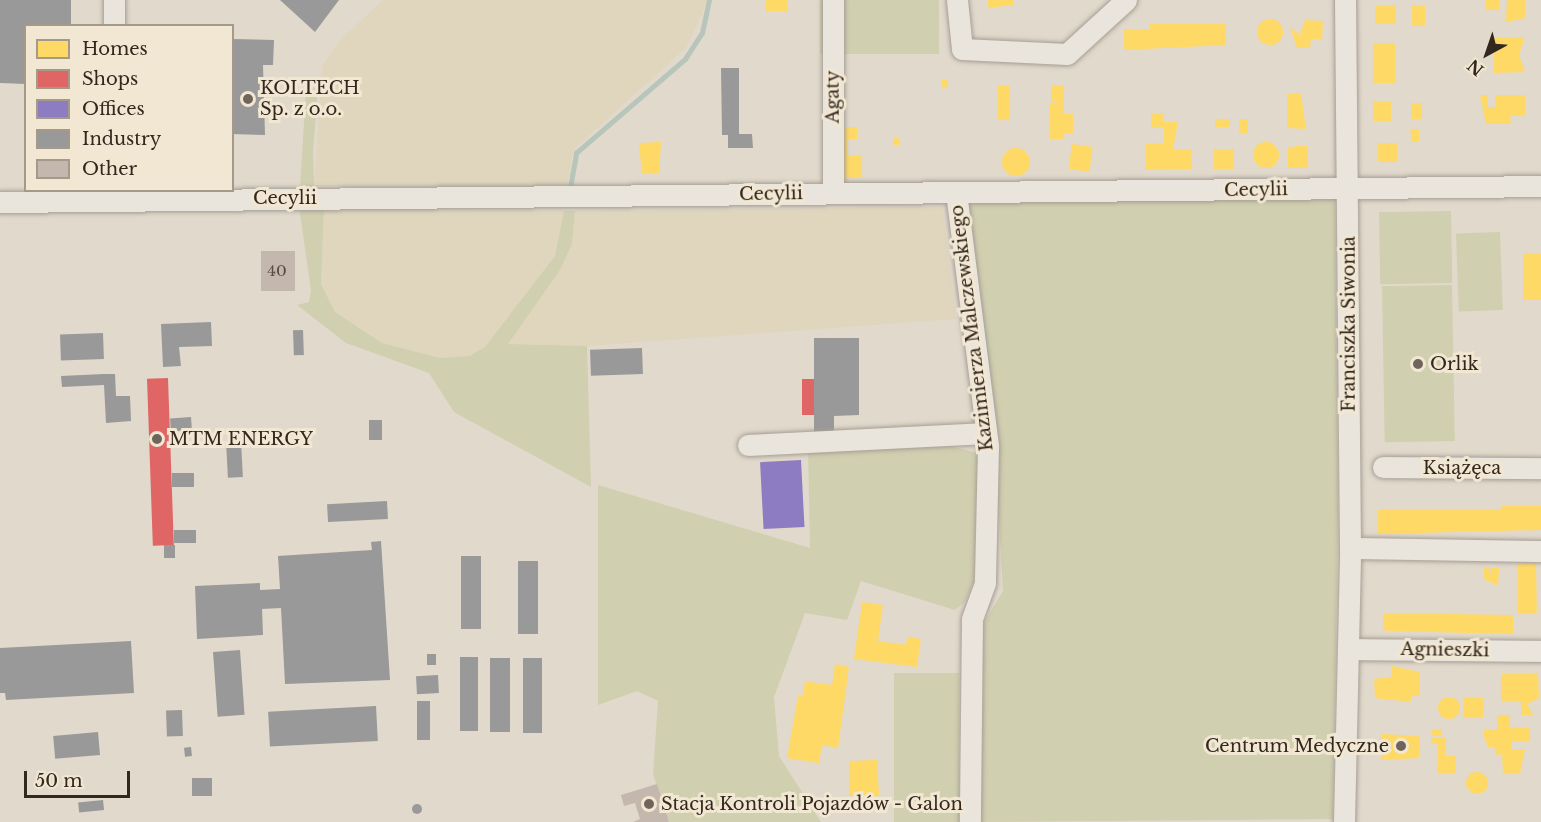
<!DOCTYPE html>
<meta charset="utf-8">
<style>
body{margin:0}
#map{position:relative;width:1541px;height:822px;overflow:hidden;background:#e1d9cb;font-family:"Libre Baskerville",serif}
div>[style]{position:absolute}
.farmland>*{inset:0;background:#dfd6bd}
.green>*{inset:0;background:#d0cfaf;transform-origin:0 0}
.homes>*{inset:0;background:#ffd966;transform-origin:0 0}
.round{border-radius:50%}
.shops>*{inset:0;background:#e06666;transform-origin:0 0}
.offices>*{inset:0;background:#8e7cc3;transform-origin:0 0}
.industry>*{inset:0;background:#999;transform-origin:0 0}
.stream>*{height:4.5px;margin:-2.25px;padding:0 2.25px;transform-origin:2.25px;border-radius:2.25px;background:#b7c5bb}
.building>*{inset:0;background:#c4b7ad;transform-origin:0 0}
.roads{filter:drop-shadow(0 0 2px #a69e95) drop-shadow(0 0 2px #a69e95)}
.minor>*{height:21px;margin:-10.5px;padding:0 10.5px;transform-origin:10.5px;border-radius:10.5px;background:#eae5dc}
.dots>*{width:16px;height:16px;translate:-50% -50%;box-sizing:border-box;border:3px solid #f1e7d2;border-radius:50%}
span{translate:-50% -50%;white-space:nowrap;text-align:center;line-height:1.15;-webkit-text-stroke:6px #f1e7d2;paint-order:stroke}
.number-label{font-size:15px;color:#574b42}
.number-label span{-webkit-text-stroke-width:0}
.poi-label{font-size:18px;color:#33271e}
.left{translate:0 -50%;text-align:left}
.right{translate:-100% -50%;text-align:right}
.street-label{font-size:18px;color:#33271e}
.legend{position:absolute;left:24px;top:24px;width:210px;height:168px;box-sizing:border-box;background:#f1e7d2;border:2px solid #a59a8a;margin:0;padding:8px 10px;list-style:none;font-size:18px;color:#33271e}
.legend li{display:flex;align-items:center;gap:12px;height:30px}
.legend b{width:30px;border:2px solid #a59a8a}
.north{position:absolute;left:1457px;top:24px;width:60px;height:60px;-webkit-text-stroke:4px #f1e7d2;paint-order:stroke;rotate:220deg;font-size:16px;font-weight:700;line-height:24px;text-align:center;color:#33271e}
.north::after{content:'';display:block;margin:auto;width:21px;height:27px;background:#33271e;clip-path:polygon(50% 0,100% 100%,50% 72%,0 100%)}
.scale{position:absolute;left:24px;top:771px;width:106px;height:27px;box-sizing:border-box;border:3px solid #33271e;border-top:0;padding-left:8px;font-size:18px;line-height:21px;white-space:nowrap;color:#33271e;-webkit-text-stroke:4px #f1e7d2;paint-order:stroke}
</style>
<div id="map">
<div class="farmland">
<i style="clip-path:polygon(383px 0,708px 0,686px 48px,574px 149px,567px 188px,314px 186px,322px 66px,340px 40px)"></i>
<i style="clip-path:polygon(942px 207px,956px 319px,587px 346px,507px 344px,560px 270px,572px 244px,575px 211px)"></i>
<i style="clip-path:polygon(324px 208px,564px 211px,555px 256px,485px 347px,469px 356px,440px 358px,382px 343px,335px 312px,321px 284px)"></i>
</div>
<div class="green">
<i style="left:820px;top:0;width:119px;height:54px"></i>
<i style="clip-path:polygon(318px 88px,313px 152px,314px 186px,324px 208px,321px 284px,335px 312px,382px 343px,440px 358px,469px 356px,485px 347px,555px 256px,564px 211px,575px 211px,572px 244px,560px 270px,508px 344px,587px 346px,591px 487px,454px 412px,429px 373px,346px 343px,297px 305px,309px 302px,311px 291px,299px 206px,306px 89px)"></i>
<i style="clip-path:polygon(1335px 197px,1338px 509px,1333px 819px,977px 822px,979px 631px,1003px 591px,993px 417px,967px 201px)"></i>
<i style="left:1451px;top:211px;width:72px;height:72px;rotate:89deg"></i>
<i style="left:1500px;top:232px;width:78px;height:44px;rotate:88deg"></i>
<i style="left:1452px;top:285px;width:156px;height:70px;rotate:89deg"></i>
<i style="clip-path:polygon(950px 446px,978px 453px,974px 582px,964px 603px,955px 610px,861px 581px,847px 620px,805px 613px,774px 697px,779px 756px,821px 822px,669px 822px,653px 774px,658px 701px,637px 691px,598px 705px,598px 485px,810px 548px,808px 447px)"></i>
<i style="left:959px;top:673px;width:149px;height:65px;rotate:90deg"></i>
</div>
<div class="homes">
<i style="left:766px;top:0;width:21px;height:11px"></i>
<i style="clip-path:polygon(988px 0,1013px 0,1013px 5px,988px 8px)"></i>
<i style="left:1486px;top:0;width:13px;height:10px"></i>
<i style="clip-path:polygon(1507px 0,1525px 0,1525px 18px,1506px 22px)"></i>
<i style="left:1375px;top:5px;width:21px;height:19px"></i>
<i style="left:1412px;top:5px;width:13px;height:21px"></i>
<i class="round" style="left:1257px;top:19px;width:26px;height:26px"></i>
<i style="clip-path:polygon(1305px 20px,1323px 21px,1322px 39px,1311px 39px,1310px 48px,1297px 48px,1290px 27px,1300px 35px)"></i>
<i style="clip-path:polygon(1150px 24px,1226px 24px,1226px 45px,1124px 50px,1124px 29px,1150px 29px)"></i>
<i style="clip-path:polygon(1525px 37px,1519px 55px,1525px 72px,1494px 73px,1494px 38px)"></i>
<i style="left:1373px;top:43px;width:22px;height:40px"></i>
<i style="left:941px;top:79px;width:7px;height:8px"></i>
<i style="clip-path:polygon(1051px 85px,1064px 85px,1064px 114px,1073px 114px,1073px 133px,1063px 133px,1063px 139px,1050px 139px,1050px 103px,1061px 102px,1051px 102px)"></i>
<i style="left:998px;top:86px;width:12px;height:34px"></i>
<i style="clip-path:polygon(1287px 93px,1301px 93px,1306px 129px,1287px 128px)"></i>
<i style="clip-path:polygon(1480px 95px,1487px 95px,1488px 107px,1495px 107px,1495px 95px,1525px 95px,1525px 116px,1510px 116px,1511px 124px,1486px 124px)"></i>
<i style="left:1373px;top:101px;width:18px;height:20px"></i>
<i style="left:1411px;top:103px;width:11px;height:16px"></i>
<i style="clip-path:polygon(1151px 113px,1164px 113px,1163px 122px,1178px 122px,1173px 150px,1191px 149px,1192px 169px,1146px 170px,1146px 144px,1164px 143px,1164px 128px,1151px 128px)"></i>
<i style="left:1215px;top:119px;width:15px;height:8px"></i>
<i style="left:1248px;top:119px;width:14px;height:9px;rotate:90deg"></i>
<i style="clip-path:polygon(840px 127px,857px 127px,857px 139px,848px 139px,847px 156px,862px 155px,862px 177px,840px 178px)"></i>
<i style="clip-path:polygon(1410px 129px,1419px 129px,1419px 142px,1412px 142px)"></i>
<i style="left:893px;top:138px;width:7px;height:7px"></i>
<i style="clip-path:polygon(661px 142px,659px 174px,642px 174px,639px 143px)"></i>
<i class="round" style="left:1253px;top:142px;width:26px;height:26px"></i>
<i style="left:1378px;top:143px;width:19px;height:19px"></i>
<i style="left:1072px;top:144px;width:21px;height:25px;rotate:8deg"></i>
<i style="clip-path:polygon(1297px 146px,1308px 146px,1308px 168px,1288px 168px,1288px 148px)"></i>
<i class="round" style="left:1002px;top:148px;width:28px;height:28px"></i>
<i style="left:1214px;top:149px;width:20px;height:20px"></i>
<i style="left:1523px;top:253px;width:18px;height:47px"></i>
<i style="clip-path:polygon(1501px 506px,1541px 506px,1541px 530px,1378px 534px,1378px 510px,1501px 510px)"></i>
<i style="left:1536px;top:563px;width:50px;height:19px;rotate:89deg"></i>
<i style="clip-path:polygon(1484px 568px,1490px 568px,1490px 577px,1491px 568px,1499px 568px,1498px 586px,1484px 579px)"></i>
<i style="clip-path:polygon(862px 602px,883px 605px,878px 641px,906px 645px,907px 637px,921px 639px,917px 667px,854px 659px)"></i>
<i style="clip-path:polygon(1383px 613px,1513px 615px,1513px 634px,1389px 631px,1383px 630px)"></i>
<i style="clip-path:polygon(835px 664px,849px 667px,838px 748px,822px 745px,819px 763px,787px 758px,798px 695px,803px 695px,805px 681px,832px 685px)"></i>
<i style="clip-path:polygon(1392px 666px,1420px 672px,1420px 696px,1411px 696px,1411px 702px,1375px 698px,1374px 679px,1391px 677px)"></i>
<i style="clip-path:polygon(1538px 673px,1539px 698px,1527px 704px,1533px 715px,1521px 715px,1521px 701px,1501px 701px,1501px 674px)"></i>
<i class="round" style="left:1438px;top:697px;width:22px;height:22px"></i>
<i style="left:1464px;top:697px;width:20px;height:20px;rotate:3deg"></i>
<i style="clip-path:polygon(1497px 715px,1510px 715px,1510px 727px,1530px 728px,1530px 741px,1511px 741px,1511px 749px,1525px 749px,1520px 774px,1503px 774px,1502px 754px,1495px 755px,1495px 747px,1488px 747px,1484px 737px,1484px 730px,1497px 729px)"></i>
<i style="left:1432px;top:729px;width:10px;height:7px"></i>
<i style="clip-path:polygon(1382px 734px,1420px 736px,1419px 758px,1381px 760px)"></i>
<i style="clip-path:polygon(1431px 737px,1446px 737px,1446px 756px,1456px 756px,1455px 773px,1437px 773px,1438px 744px,1431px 744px)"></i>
<i style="clip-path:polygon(877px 760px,879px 795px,857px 803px,857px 795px,849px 796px,849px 761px)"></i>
<i class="round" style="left:1466px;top:772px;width:22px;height:22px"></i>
</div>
<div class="shops">
<i style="left:168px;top:378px;width:167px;height:21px;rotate:88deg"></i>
<i style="left:802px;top:379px;width:12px;height:36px"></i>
</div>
<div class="offices">
<i style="left:801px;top:460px;width:67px;height:41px;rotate:87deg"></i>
</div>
<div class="industry">
<i style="clip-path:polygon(0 0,71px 0,71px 26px,26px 26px,26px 84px,0 83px)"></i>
<i style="clip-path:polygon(280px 0,339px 0,315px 32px)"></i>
<i style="clip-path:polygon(232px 39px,274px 40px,273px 65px,263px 65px,265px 135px,232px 134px)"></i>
<i style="clip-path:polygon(721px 68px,739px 68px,739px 134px,752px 134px,753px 148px,728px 148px,728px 135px,722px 135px)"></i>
<i style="clip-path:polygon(211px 322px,212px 346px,179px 347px,181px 366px,163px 367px,161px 324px)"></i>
<i style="left:303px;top:330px;width:25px;height:10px;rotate:88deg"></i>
<i style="left:103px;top:333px;width:26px;height:43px;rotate:88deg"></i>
<i style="clip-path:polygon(814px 338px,859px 338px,859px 415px,834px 416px,834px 435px,814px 435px)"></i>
<i style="left:642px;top:348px;width:26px;height:52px;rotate:88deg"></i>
<i style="clip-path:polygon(104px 374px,115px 374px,116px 396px,130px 396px,131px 421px,106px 423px,104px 385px,62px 387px,61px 376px)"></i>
<i style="left:191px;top:417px;width:13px;height:21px;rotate:86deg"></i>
<i style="left:369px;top:420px;width:13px;height:20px"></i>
<i style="left:241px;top:441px;width:36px;height:15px;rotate:87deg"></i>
<i style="left:194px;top:473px;width:14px;height:22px;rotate:90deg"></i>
<i style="left:387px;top:501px;width:18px;height:60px;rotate:87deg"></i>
<i style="left:196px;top:530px;width:13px;height:22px;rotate:90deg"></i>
<i style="clip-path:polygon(381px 541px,390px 680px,285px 684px,281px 608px,262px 609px,263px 635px,197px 639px,195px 586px,260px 583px,260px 590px,280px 589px,278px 556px,372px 550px,371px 542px)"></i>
<i style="left:164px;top:545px;width:11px;height:13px"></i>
<i style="left:461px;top:556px;width:20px;height:73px"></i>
<i style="left:518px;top:561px;width:20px;height:73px"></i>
<i style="clip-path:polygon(131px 641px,134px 693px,6px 700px,5px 693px,0 693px,0 648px)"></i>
<i style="left:240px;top:650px;width:65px;height:27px;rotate:86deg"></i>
<i style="left:427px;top:654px;width:9px;height:11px"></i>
<i style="left:460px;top:657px;width:18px;height:74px"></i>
<i style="left:490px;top:658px;width:20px;height:74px"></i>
<i style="left:523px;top:658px;width:19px;height:75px"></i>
<i style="left:438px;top:675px;width:18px;height:22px;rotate:87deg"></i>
<i style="left:417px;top:701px;width:13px;height:39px"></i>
<i style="left:376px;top:706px;width:35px;height:108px;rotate:87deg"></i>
<i style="left:182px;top:710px;width:26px;height:16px;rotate:88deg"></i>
<i style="left:98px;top:732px;width:23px;height:45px;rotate:85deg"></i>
<i style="left:191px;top:747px;width:9px;height:7px;rotate:84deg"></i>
<i style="left:192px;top:778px;width:20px;height:18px"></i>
<i style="left:103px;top:800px;width:10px;height:25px;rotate:84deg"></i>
<i class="round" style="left:412px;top:804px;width:10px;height:10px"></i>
</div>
<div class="stream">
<i style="left:570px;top:188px;width:36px;rotate:-80deg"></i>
<i style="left:576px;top:153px;width:144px;rotate:-40.8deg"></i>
<i style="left:685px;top:59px;width:31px;rotate:-57deg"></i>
<i style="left:702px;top:33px;width:34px;rotate:-78deg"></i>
</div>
<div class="building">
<i style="left:261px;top:251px;width:34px;height:40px"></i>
<i style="clip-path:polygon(657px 784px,669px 822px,633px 822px,640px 819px,635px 803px,624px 806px,621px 795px)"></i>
</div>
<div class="roads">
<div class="minor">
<i style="left:957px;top:0;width:49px;rotate:84.2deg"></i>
<i style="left:962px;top:49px;width:105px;rotate:2.7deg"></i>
<i style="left:1067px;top:54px;width:80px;rotate:-42.5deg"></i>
<i style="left:114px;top:26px;width:26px;rotate:-90deg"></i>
<i style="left:956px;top:192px;width:257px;rotate:82.8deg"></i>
<i style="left:988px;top:447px;width:136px;rotate:91.3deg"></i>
<i style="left:985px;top:583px;width:38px;rotate:110deg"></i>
<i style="left:972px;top:619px;width:203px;rotate:90.6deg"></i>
<i style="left:833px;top:193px;width:193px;rotate:-90deg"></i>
<i style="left:0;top:202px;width:1541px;rotate:-0.59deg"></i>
<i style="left:748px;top:445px;width:238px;rotate:-2.9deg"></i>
<i style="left:1383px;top:467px;width:158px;rotate:0.4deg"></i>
<i style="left:1350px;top:548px;width:191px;rotate:0.9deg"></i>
<i style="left:1349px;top:649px;width:192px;rotate:0.6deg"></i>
<i style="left:1344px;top:822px;width:274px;rotate:-88.7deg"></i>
<i style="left:1350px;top:548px;width:548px;rotate:-90.52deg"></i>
</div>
</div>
<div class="dots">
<i style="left:248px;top:99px;background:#70655b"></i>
<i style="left:1418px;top:364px;background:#70655b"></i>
<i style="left:157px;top:439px;background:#70655b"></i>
<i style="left:1401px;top:746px;background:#70655b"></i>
<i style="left:649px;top:804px;background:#70655b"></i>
</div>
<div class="number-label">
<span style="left:277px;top:271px">40</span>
</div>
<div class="poi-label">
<span class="left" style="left:260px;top:99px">KOLTECH<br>Sp. z o.o.</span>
<span class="left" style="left:1430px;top:364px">Orlik</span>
<span class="left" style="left:169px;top:439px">MTM ENERGY</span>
<span class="right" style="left:1389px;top:746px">Centrum Medyczne</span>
<span class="left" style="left:661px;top:804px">Stacja Kontroli Pojazdów - Galon</span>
</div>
<div class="street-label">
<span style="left:833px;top:97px;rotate:-90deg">Agaty</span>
<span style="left:1256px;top:190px;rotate:-1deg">Cecylii</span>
<span style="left:771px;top:194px;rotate:-1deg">Cecylii</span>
<span style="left:285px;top:198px">Cecylii</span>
<span style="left:1349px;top:324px;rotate:-90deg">Franciszka Siwonia</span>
<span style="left:972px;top:328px;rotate:-97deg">Kazimierza Malczewskiego</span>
<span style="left:1462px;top:468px">Książęca</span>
<span style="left:1445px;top:650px;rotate:1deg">Agnieszki</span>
</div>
<ul class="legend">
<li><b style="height:16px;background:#ffd966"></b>Homes</li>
<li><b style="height:16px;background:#e06666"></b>Shops</li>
<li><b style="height:16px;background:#8e7cc3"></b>Offices</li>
<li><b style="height:16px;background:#999"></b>Industry</li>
<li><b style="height:16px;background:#c4b7ad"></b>Other</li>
</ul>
<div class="north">N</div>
<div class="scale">50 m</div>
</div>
